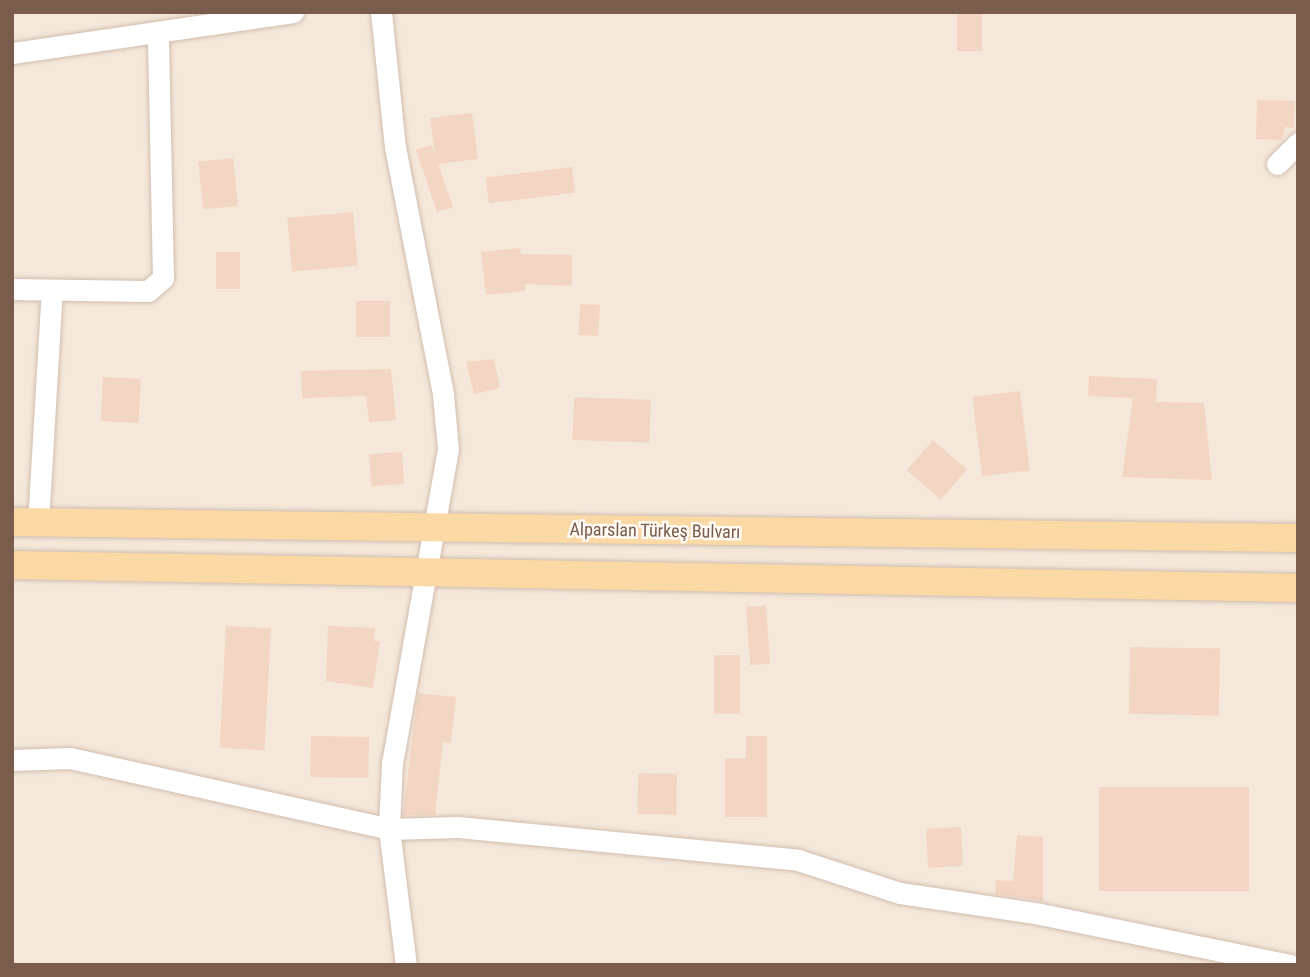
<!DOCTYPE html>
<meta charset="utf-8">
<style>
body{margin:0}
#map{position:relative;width:1310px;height:977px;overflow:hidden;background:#fdf6ec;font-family:"Roboto Condensed",sans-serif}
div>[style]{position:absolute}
.residential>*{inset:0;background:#f5e8da;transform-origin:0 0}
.building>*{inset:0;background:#f3d5c3;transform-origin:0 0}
.roads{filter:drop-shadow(0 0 2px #d1beb0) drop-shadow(0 0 2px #d1beb0)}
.minor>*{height:21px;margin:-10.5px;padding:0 10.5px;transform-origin:10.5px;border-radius:10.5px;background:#fff}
.major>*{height:28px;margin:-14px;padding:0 14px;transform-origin:14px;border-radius:14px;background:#fbd9a5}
span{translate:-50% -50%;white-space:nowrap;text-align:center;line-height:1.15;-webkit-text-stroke:5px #fffaf3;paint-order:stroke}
.street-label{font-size:18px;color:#7a5c4d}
.frame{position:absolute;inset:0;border:14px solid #7a5c4d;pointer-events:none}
</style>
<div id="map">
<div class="residential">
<i style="left:12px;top:12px;width:1286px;height:953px"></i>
</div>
<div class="building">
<i style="left:957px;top:12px;width:25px;height:39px"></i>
<i style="clip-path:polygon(1257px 100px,1295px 101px,1294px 128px,1285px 127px,1282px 140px,1256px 139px)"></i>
<i style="clip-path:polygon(472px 113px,478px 159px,438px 164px,453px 207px,437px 212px,416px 150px,432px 145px,435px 155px,430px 118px)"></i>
<i style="left:233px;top:158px;width:48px;height:35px;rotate:84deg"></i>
<i style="left:572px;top:167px;width:26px;height:87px;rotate:83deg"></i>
<i style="left:353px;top:212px;width:54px;height:66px;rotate:85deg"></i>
<i style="clip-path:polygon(520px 248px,521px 254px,572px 255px,572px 286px,525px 284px,525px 291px,486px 295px,481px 252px)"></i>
<i style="left:216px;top:252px;width:24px;height:37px"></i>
<i style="left:356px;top:301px;width:34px;height:36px"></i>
<i style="left:580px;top:304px;width:20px;height:31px;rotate:3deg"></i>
<i style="clip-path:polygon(494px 359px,500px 388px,474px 394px,466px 362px)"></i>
<i style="clip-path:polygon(391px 369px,396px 420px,369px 422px,366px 396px,302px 398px,301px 371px)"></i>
<i style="clip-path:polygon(1089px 376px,1157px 379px,1156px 402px,1204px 403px,1212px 480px,1122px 477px,1133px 398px,1088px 396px)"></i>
<i style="left:103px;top:377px;width:38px;height:44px;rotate:3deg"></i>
<i style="left:1020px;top:391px;width:80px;height:48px;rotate:83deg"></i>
<i style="left:574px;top:397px;width:77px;height:43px;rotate:2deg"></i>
<i style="left:933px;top:440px;width:45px;height:40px;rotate:41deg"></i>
<i style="left:402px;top:452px;width:32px;height:33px;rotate:86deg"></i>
<i style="left:766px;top:605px;width:59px;height:20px;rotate:86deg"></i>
<i style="left:226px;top:626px;width:45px;height:122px;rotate:3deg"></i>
<i style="clip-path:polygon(328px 626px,375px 628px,374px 641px,380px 641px,373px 688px,326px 681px)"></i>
<i style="left:1130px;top:647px;width:90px;height:67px;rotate:1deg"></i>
<i style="left:714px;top:655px;width:26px;height:59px"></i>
<i style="clip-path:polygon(418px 693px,456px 697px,451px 743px,443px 742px,435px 815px,403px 815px)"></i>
<i style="left:311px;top:736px;width:58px;height:41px;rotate:1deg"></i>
<i style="clip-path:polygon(746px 736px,767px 736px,767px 817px,725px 817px,725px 758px,746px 758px)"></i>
<i style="left:638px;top:773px;width:39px;height:41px;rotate:1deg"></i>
<i style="left:1099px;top:787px;width:150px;height:104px"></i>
<i style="left:961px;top:827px;width:39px;height:35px;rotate:87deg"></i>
<i style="clip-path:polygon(1017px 835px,1043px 837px,1043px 901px,995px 894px,996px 880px,1013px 881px)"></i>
</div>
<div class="roads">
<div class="minor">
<i style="left:381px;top:12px;width:136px;rotate:84.1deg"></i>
<i style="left:395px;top:147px;width:253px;rotate:79deg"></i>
<i style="left:443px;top:395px;width:54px;rotate:84.7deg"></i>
<i style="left:448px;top:449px;width:318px;rotate:100.1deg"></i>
<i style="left:392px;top:762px;width:67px;rotate:92.6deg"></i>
<i style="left:389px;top:829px;width:137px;rotate:82.9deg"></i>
<i style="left:12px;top:53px;width:284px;rotate:-8.3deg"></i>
<i style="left:1277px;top:164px;width:30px;rotate:-45deg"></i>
<i style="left:12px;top:289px;width:136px;rotate:0.8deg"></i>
<i style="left:148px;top:291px;width:20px;rotate:-41deg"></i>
<i style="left:163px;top:278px;width:246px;rotate:-91.2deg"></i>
<i style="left:38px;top:523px;width:233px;rotate:-86.6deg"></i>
<i style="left:12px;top:760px;width:58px;rotate:-2deg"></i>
<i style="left:70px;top:758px;width:327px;rotate:12.5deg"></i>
<i style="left:389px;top:829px;width:69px;rotate:-1.7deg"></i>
<i style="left:458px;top:827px;width:342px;rotate:5.5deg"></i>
<i style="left:798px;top:860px;width:107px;rotate:17.9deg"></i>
<i style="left:900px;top:893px;width:142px;rotate:8.5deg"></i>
<i style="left:1040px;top:914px;width:255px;rotate:11.5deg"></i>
</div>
<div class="major">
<i style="left:12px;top:522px;width:1286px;rotate:0.71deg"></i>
<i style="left:12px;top:565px;width:1286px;rotate:1.02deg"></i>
</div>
</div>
<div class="street-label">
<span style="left:655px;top:531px;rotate:1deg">Alparslan Türkeş Bulvarı</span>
</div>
<div class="frame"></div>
</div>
